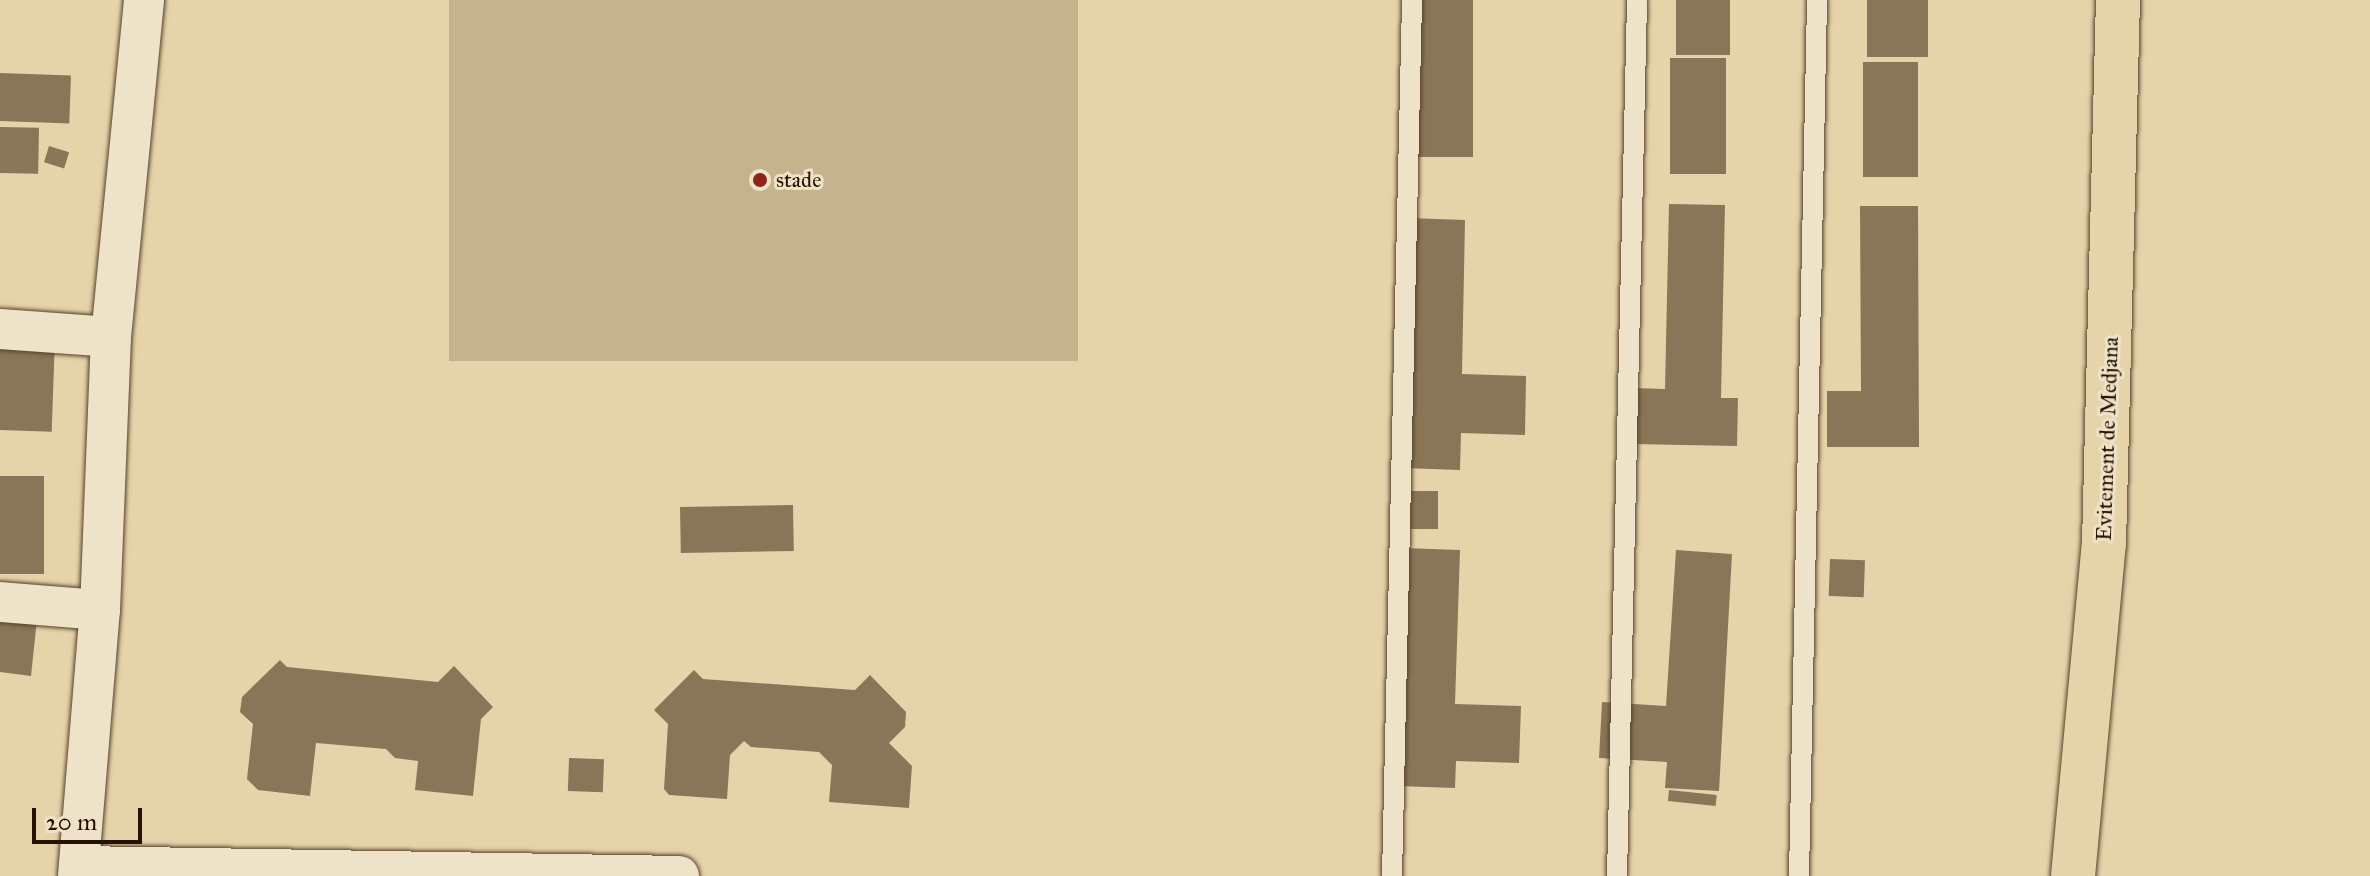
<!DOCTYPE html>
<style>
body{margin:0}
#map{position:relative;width:2370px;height:876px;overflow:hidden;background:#e5d4aa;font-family:"IM FELL Great Primer",serif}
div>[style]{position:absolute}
.green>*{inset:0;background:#c5b38d;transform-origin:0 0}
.building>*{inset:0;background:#897658;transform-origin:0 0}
.roads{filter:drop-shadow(0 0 2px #56422a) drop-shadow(0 0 2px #56422a)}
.lane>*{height:20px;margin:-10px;padding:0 10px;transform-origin:10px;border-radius:10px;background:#eee3c8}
.street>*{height:40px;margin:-20px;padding:0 20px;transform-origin:20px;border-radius:20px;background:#eee3c8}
.primary>*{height:44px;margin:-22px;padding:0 22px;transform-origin:22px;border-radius:22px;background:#e5d4aa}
.dots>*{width:22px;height:22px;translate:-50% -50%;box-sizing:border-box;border:4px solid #eee3c8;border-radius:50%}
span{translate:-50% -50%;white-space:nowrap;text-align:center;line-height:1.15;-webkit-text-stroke:6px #eee3c8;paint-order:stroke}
.poi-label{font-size:22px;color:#261100}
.left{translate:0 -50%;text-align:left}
.street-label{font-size:22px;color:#261100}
.scale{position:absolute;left:32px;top:808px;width:110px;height:36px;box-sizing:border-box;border:4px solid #261100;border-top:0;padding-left:10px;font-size:24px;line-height:28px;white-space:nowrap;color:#261100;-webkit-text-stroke:6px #eee3c8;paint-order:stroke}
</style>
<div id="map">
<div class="green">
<i style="left:449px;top:0;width:629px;height:361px"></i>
</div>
<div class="building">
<i style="left:1414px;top:0;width:59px;height:157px"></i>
<i style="left:1676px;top:0;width:54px;height:55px"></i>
<i style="left:1867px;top:0;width:61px;height:57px"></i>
<i style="left:1670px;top:58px;width:56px;height:116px"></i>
<i style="left:1863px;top:62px;width:55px;height:115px"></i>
<i style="left:0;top:73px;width:71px;height:48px;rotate:2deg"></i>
<i style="left:0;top:127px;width:39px;height:46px;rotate:1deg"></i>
<i style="left:49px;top:146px;width:21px;height:17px;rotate:17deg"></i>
<i style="clip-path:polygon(1669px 204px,1725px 205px,1721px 398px,1738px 398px,1737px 446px,1632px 444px,1633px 388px,1665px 389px)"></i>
<i style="clip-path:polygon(1860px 206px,1918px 206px,1919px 447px,1827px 447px,1827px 391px,1861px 391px)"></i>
<i style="clip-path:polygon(1409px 218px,1465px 220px,1462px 374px,1526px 376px,1525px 435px,1461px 433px,1460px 470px,1403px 468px)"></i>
<i style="left:0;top:336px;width:55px;height:94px;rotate:2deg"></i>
<i style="left:0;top:476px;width:44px;height:98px"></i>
<i style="left:1401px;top:491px;width:37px;height:38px"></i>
<i style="left:793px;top:505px;width:46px;height:113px;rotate:89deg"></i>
<i style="clip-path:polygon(1404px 548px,1460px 550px,1455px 704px,1521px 706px,1519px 763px,1456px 761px,1455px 788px,1397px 786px)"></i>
<i style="clip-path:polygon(1676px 550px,1732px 554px,1719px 791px,1665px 788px,1667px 762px,1599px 758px,1602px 702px,1666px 706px)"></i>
<i style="left:1830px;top:559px;width:35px;height:37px;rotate:2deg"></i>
<i style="clip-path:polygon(0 615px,37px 619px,31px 676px,0 672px)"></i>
<i style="clip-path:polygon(280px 660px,287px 667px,438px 682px,454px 666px,493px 707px,481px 719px,473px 796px,415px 790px,418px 761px,395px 758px,386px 749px,316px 743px,310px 796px,258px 790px,247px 779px,253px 724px,240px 712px,242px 697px)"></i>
<i style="clip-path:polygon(694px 670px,703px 679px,855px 690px,870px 675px,906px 712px,905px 727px,889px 743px,912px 766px,909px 808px,829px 802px,832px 765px,819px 752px,751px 747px,744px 741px,730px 755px,727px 799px,669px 795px,664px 789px,668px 724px,654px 710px)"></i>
<i style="left:569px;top:758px;width:35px;height:33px;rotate:2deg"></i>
<i style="left:1669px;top:790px;width:48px;height:11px;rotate:6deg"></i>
</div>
<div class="roads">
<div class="lane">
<i style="left:1392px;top:876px;width:876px;rotate:-88.69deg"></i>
<i style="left:1617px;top:876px;width:876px;rotate:-88.69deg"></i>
<i style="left:1799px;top:876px;width:876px;rotate:-88.82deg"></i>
</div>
<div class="street">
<i style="left:0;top:329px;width:111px;rotate:4.1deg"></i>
<i style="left:0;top:602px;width:100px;rotate:4.6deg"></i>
<i style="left:79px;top:866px;width:600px;rotate:0.95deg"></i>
<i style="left:78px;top:876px;width:267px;rotate:-85.3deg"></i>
<i style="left:100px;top:610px;width:273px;rotate:-87.7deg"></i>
<i style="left:111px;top:337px;width:339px;rotate:-84.4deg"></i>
</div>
<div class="primary">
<i style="left:2073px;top:876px;width:333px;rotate:-84.7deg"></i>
<i style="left:2104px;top:544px;width:544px;rotate:-88.53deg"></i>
</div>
</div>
<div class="dots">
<i style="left:760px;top:180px;background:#8f2418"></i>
</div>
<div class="poi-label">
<span class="left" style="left:776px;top:180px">stade</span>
</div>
<div class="street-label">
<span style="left:2107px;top:439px;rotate:-88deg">Evitement de Medjana</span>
</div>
<div class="scale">20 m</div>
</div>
